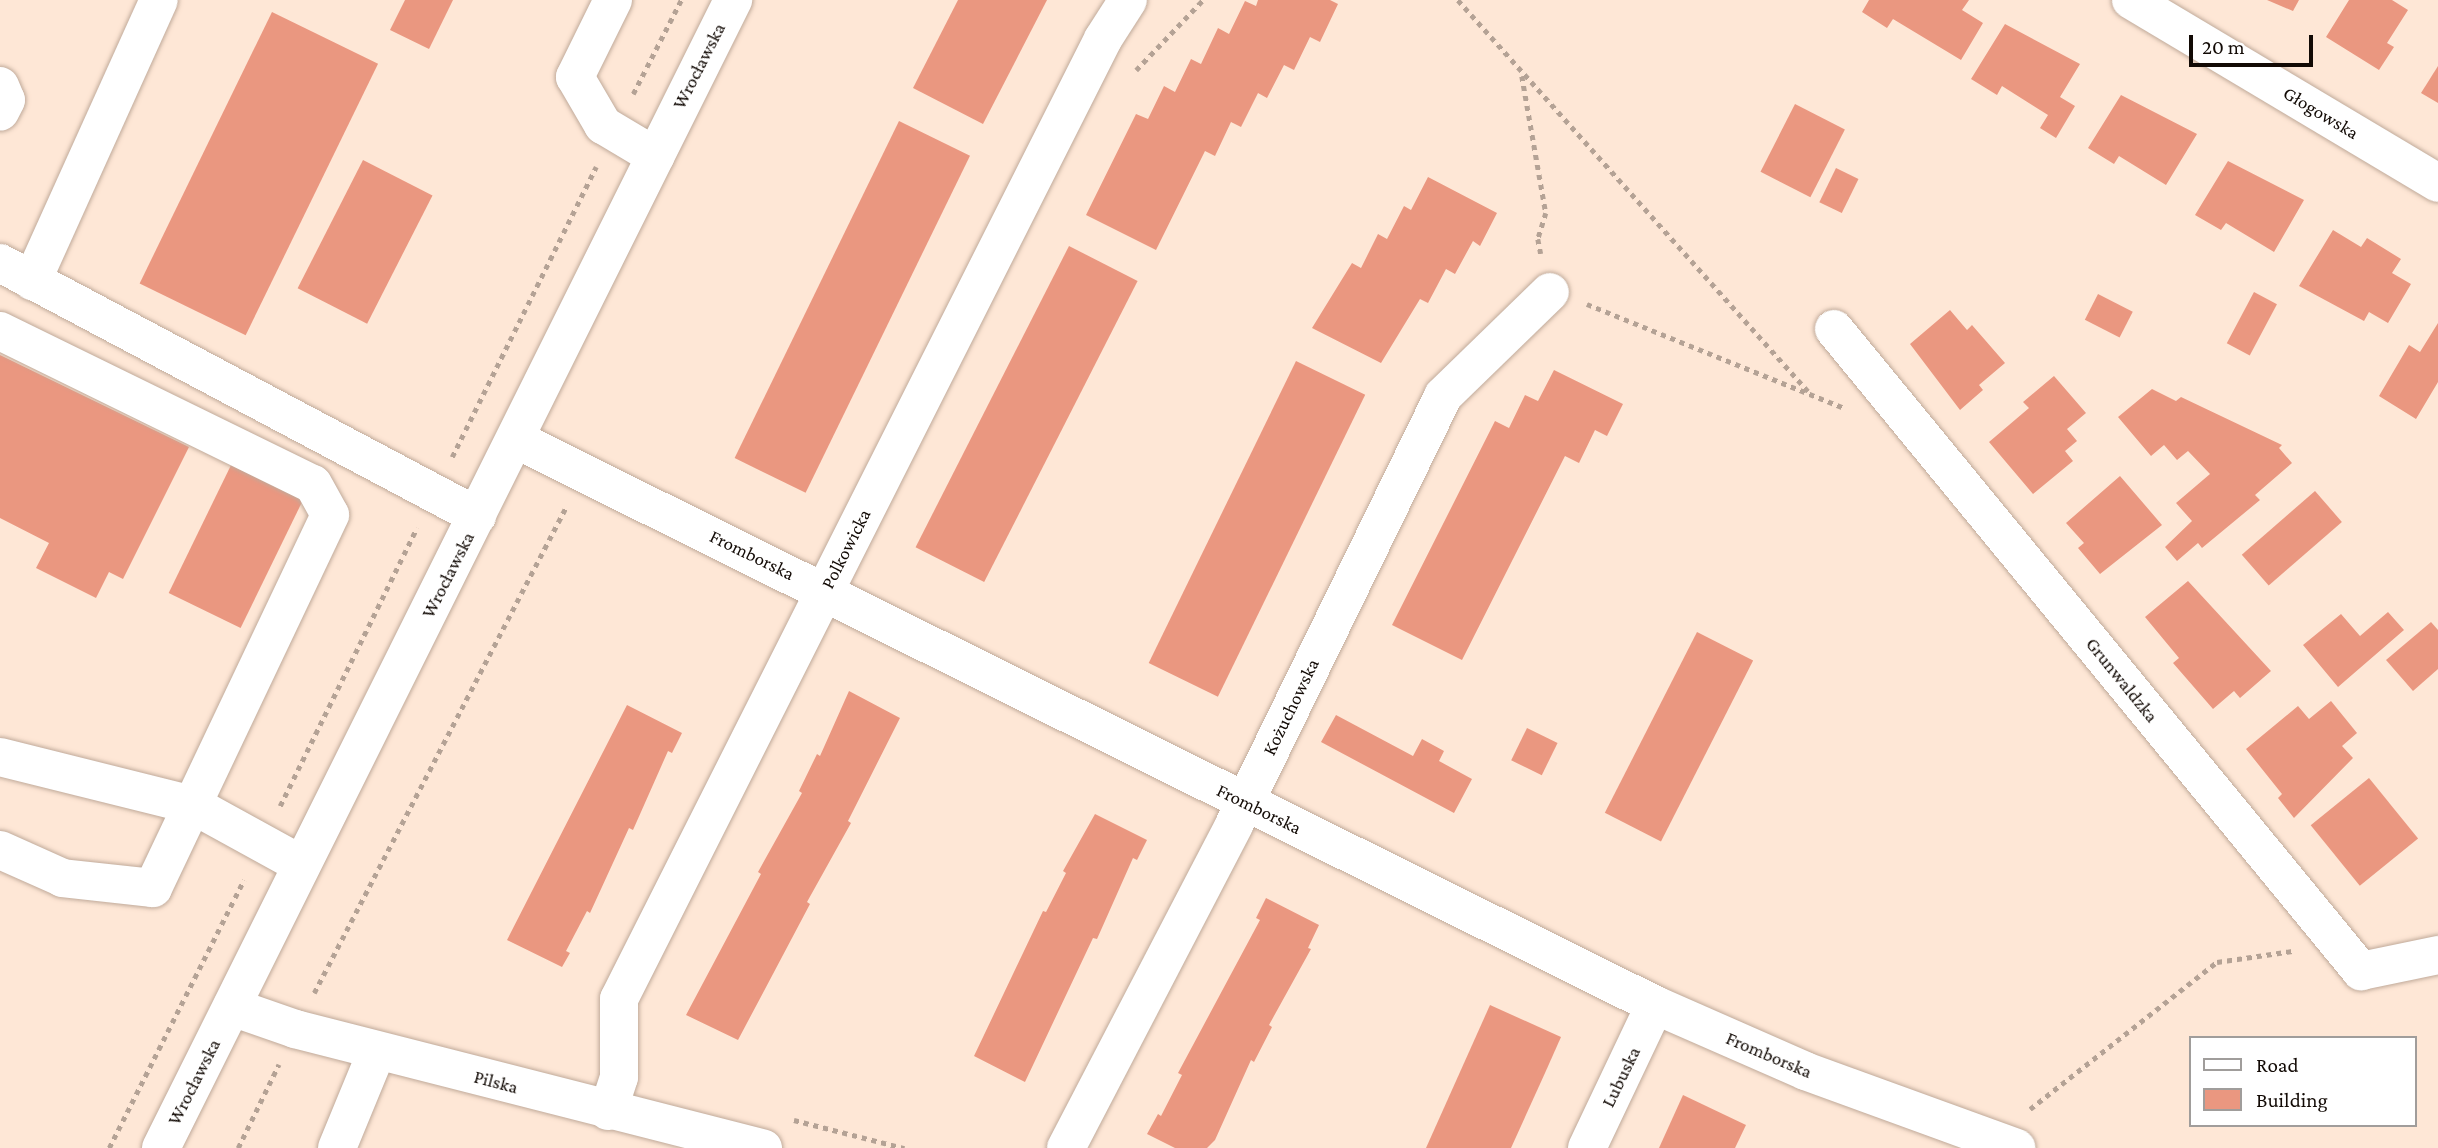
<!DOCTYPE html>
<meta charset="utf-8">
<style>
body{margin:0}
#map{position:relative;width:2438px;height:1148px;overflow:hidden;background:#fee7d6;font-family:"Crimson Pro",serif}
div>[style]{position:absolute}
.building>*{inset:0;background:#ea9780;transform-origin:0 0}
.path>*{height:4.5px;margin-top:-2.25px;transform-origin:0;background:repeating-linear-gradient(90deg,#b4a295 0 5px,transparent 0 10px)}
.roads{filter:drop-shadow(0 0 2px #c0aa9a) drop-shadow(0 0 2px #c0aa9a)}
.minor>*{height:38px;margin:-19px;padding:0 19px;transform-origin:19px;border-radius:19px;background:#fff}
span{translate:-50% -50%;white-space:nowrap;text-align:center;line-height:1.15;-webkit-text-stroke:5px #fff;paint-order:stroke}
.street-label{font-size:19px;color:#120a05}
.legend{position:absolute;left:2189px;top:1036px;width:228px;height:91px;box-sizing:border-box;background:#fff;border:2px solid #a09d9b;margin:0;padding:9px 12px;list-style:none;font-size:21px;color:#120a05}
.legend li{display:flex;align-items:center;gap:14px;height:35px}
.legend b{width:35px;border:2px solid #a09d9b}
.scale{position:absolute;left:2189px;top:35px;width:124px;height:32px;box-sizing:border-box;border:4px solid #120a05;border-top:0;padding-left:9px;font-size:21px;line-height:24px;white-space:nowrap;color:#120a05;-webkit-text-stroke:5px #fff;paint-order:stroke}
</style>
<div id="map">
<div class="building">
<i style="clip-path:polygon(405px 0,453px 0,429px 49px,390px 30px)"></i>
<i style="clip-path:polygon(958px 0,1047px 0,983px 124px,913px 88px)"></i>
<i style="clip-path:polygon(1258px 0,1330px 0,1338px 4px,1320px 42px,1310px 37px,1294px 70px,1284px 65px,1267px 98px,1258px 93px,1241px 127px,1231px 122px,1215px 156px,1205px 151px,1156px 250px,1086px 215px,1136px 114px,1148px 119px,1164px 86px,1175px 92px,1191px 59px,1201px 64px,1218px 28px,1229px 34px,1245px 1px,1256px 6px)"></i>
<i style="clip-path:polygon(1869px 0,1969px 0,1962px 10px,1983px 23px,1961px 60px,1893px 19px,1887px 28px,1862px 12px)"></i>
<i style="clip-path:polygon(2267px 0,2299px 0,2293px 11px)"></i>
<i style="clip-path:polygon(2349px 0,2392px 0,2408px 10px,2387px 43px,2394px 47px,2379px 70px,2326px 37px)"></i>
<i style="left:272px;top:12px;width:118px;height:302px;rotate:26deg"></i>
<i style="clip-path:polygon(2005px 24px,2080px 64px,2060px 97px,2075px 106px,2056px 138px,2040px 128px,2048px 115px,2002px 86px,1997px 95px,1971px 79px)"></i>
<i style="clip-path:polygon(2438px 66px,2438px 103px,2421px 93px)"></i>
<i style="clip-path:polygon(2121px 95px,2197px 134px,2166px 185px,2119px 156px,2114px 164px,2088px 148px)"></i>
<i style="left:1795px;top:104px;width:56px;height:76px;rotate:27deg"></i>
<i style="left:899px;top:121px;width:79px;height:375px;rotate:26deg"></i>
<i style="left:363px;top:160px;width:78px;height:144px;rotate:27deg"></i>
<i style="clip-path:polygon(2228px 161px,2304px 200px,2274px 252px,2226px 223px,2221px 230px,2195px 215px)"></i>
<i style="left:1836px;top:168px;width:25px;height:38px;rotate:26deg"></i>
<i style="clip-path:polygon(1428px 177px,1497px 213px,1480px 246px,1473px 241px,1455px 274px,1446px 269px,1428px 303px,1420px 299px,1381px 363px,1312px 328px,1352px 263px,1361px 268px,1378px 234px,1387px 239px,1404px 206px,1411px 210px)"></i>
<i style="clip-path:polygon(2333px 230px,2361px 247px,2367px 238px,2401px 259px,2392px 273px,2411px 284px,2388px 323px,2369px 312px,2364px 321px,2299px 286px)"></i>
<i style="left:1069px;top:246px;width:77px;height:338px;rotate:27deg"></i>
<i style="left:2254px;top:292px;width:26px;height:58px;rotate:28deg"></i>
<i style="left:2098px;top:294px;width:39px;height:29px;rotate:27deg"></i>
<i style="clip-path:polygon(1950px 310px,1967px 330px,1972px 325px,2005px 363px,1979px 385px,1983px 390px,1960px 410px,1910px 344px)"></i>
<i style="clip-path:polygon(2438px 323px,2438px 382px,2416px 419px,2379px 396px,2409px 345px,2420px 352px)"></i>
<i style="clip-path:polygon(0 355px,189px 447px,123px 579px,109px 572px,96px 598px,36px 568px,49px 543px,0 518px)"></i>
<i style="left:1296px;top:361px;width:77px;height:336px;rotate:26deg"></i>
<i style="clip-path:polygon(1554px 370px,1623px 404px,1607px 436px,1595px 430px,1579px 463px,1565px 456px,1462px 660px,1392px 625px,1495px 421px,1509px 428px,1525px 395px,1538px 401px)"></i>
<i style="clip-path:polygon(2054px 376px,2086px 413px,2067px 429px,2077px 441px,2065px 451px,2073px 461px,2033px 494px,1989px 442px,2029px 408px,2023px 402px)"></i>
<i style="clip-path:polygon(2152px 389px,2176px 401px,2181px 397px,2282px 445px,2279px 448px,2292px 463px,2255px 495px,2260px 500px,2202px 548px,2198px 543px,2177px 561px,2165px 547px,2192px 521px,2176px 503px,2210px 474px,2188px 451px,2177px 460px,2164px 445px,2151px 456px,2118px 417px)"></i>
<i style="left:234px;top:459px;width:80px;height:149px;rotate:26deg"></i>
<i style="clip-path:polygon(2120px 476px,2162px 525px,2100px 574px,2078px 548px,2084px 543px,2066px 523px)"></i>
<i style="left:2315px;top:491px;width:41px;height:97px;rotate:49deg"></i>
<i style="clip-path:polygon(2188px 581px,2271px 671px,2240px 698px,2234px 691px,2213px 709px,2173px 663px,2179px 658px,2145px 617px)"></i>
<i style="clip-path:polygon(2388px 612px,2404px 630px,2338px 687px,2303px 645px,2341px 614px,2360px 636px)"></i>
<i style="clip-path:polygon(2431px 622px,2438px 630px,2438px 669px,2413px 691px,2386px 660px)"></i>
<i style="left:1697px;top:632px;width:63px;height:203px;rotate:27deg"></i>
<i style="clip-path:polygon(849px 691px,900px 718px,848px 821px,851px 823px,807px 902px,810px 904px,738px 1040px,686px 1015px,761px 874px,758px 872px,802px 793px,799px 791px,817px 754px,820px 756px)"></i>
<i style="clip-path:polygon(2331px 701px,2357px 733px,2342px 746px,2353px 758px,2294px 818px,2278px 798px,2282px 794px,2246px 749px,2298px 706px,2309px 719px)"></i>
<i style="clip-path:polygon(627px 705px,682px 733px,672px 753px,668px 751px,633px 830px,629px 828px,590px 913px,587px 911px,566px 951px,570px 953px,562px 967px,507px 940px)"></i>
<i style="clip-path:polygon(1336px 715px,1413px 756px,1422px 739px,1444px 751px,1439px 761px,1472px 779px,1454px 813px,1321px 742px)"></i>
<i style="left:1527px;top:728px;width:34px;height:36px;rotate:26deg"></i>
<i style="left:2369px;top:778px;width:78px;height:75px;rotate:51deg"></i>
<i style="clip-path:polygon(1095px 814px,1147px 840px,1137px 860px,1133px 858px,1097px 939px,1093px 938px,1025px 1082px,974px 1056px,1043px 911px,1046px 912px,1066px 873px,1063px 871px)"></i>
<i style="clip-path:polygon(1266px 898px,1319px 925px,1308px 948px,1311px 949px,1269px 1025px,1272px 1027px,1254px 1062px,1251px 1060px,1215px 1140px,1207px 1148px,1175px 1148px,1147px 1134px,1158px 1114px,1161px 1116px,1182px 1075px,1178px 1073px,1260px 920px,1256px 918px)"></i>
<i style="clip-path:polygon(1490px 1005px,1561px 1037px,1545px 1073px,1511px 1148px,1426px 1148px)"></i>
<i style="clip-path:polygon(1683px 1095px,1746px 1125px,1735px 1148px,1659px 1148px)"></i>
</div>
<div class="path">
<i style="left:1458px;top:0;width:525px;rotate:48.17deg"></i>
<i style="left:1136px;top:70px;width:97px;rotate:-46.3deg"></i>
<i style="left:1522px;top:76px;width:139px;rotate:80.1deg"></i>
<i style="left:1546px;top:213px;width:27px;rotate:107deg"></i>
<i style="left:1538px;top:239px;width:15px;rotate:79deg"></i>
<i style="left:633px;top:94px;width:106px;rotate:-62.9deg"></i>
<i style="left:1587px;top:304px;width:278px;rotate:22deg"></i>
<i style="left:452px;top:457px;width:324px;rotate:-63.6deg"></i>
<i style="left:280px;top:806px;width:310px;rotate:-63.8deg"></i>
<i style="left:314px;top:993px;width:547px;rotate:-62.59deg"></i>
<i style="left:2030px;top:1109px;width:238px;rotate:-38.2deg"></i>
<i style="left:2217px;top:962px;width:76px;rotate:-8.3deg"></i>
<i style="left:794px;top:1120px;width:114px;rotate:14.3deg"></i>
<i style="left:109px;top:1148px;width:300px;rotate:-63.3deg"></i>
<i style="left:238px;top:1148px;width:93px;rotate:-64deg"></i>
</div>
<div class="roads">
<div class="minor">
<i style="left:613px;top:0;width:86px;rotate:116.3deg"></i>
<i style="left:575px;top:77px;width:56px;rotate:59.7deg"></i>
<i style="left:603px;top:125px;width:61px;rotate:30.8deg"></i>
<i style="left:2131px;top:0;width:357px;rotate:30.8deg"></i>
<i style="left:0;top:86px;width:15px;rotate:67deg"></i>
<i style="left:6px;top:100px;width:13px;rotate:117deg"></i>
<i style="left:0;top:263px;width:540px;rotate:27.94deg"></i>
<i style="left:32px;top:281px;width:308px;rotate:-65.7deg"></i>
<i style="left:1834px;top:329px;width:831px;rotate:50.62deg"></i>
<i style="left:2361px;top:971px;width:79px;rotate:-11.7deg"></i>
<i style="left:0;top:331px;width:348px;rotate:26.1deg"></i>
<i style="left:313px;top:484px;width:35px;rotate:61deg"></i>
<i style="left:330px;top:515px;width:413px;rotate:115.4deg"></i>
<i style="left:153px;top:888px;width:91px;rotate:-173.7deg"></i>
<i style="left:63px;top:878px;width:69px;rotate:-156deg"></i>
<i style="left:515px;top:439px;width:1273px;rotate:26.4deg"></i>
<i style="left:1655px;top:1005px;width:164px;rotate:23.7deg"></i>
<i style="left:1805px;top:1071px;width:225px;rotate:20deg"></i>
<i style="left:0;top:757px;width:199px;rotate:14deg"></i>
<i style="left:193px;top:805px;width:124px;rotate:28.8deg"></i>
<i style="left:232px;top:1007px;width:67px;rotate:19.2deg"></i>
<i style="left:295px;top:1029px;width:483px;rotate:14.3deg"></i>
<i style="left:608px;top:1111px;width:36px;rotate:-72deg"></i>
<i style="left:619px;top:1077px;width:78px;rotate:-90deg"></i>
<i style="left:619px;top:999px;width:1075px;rotate:-63.24deg"></i>
<i style="left:1103px;top:39px;width:46px;rotate:-57.3deg"></i>
<i style="left:161px;top:1148px;width:1283px;rotate:-63.51deg"></i>
<i style="left:337px;top:1148px;width:105px;rotate:-67.6deg"></i>
<i style="left:1066px;top:1148px;width:364px;rotate:-62.5deg"></i>
<i style="left:1234px;top:825px;width:477px;rotate:-64deg"></i>
<i style="left:1443px;top:396px;width:149px;rotate:-44.2deg"></i>
<i style="left:1587px;top:1148px;width:158px;rotate:-64.6deg"></i>
</div>
</div>
<div class="street-label">
<span style="left:699px;top:66px;rotate:-63deg">Wrocławska</span>
<span style="left:2321px;top:113px;rotate:31deg">Głogowska</span>
<span style="left:846px;top:549px;rotate:-63deg">Polkowicka</span>
<span style="left:752px;top:555px;rotate:26deg">Fromborska</span>
<span style="left:448px;top:575px;rotate:-63deg">Wrocławska</span>
<span style="left:2122px;top:680px;rotate:51deg">Grunwaldzka</span>
<span style="left:1291px;top:707px;rotate:-64deg">Kożuchowska</span>
<span style="left:1259px;top:809px;rotate:26deg">Fromborska</span>
<span style="left:1769px;top:1055px;rotate:23deg">Fromborska</span>
<span style="left:1621px;top:1077px;rotate:-64deg">Lubuska</span>
<span style="left:194px;top:1082px;rotate:-63deg">Wrocławska</span>
<span style="left:496px;top:1082px;rotate:15deg">Pilska</span>
</div>
<ul class="legend">
<li><b style="height:9px;background:#fff"></b>Road</li>
<li><b style="height:19px;background:#ea9780"></b>Building</li>
</ul>
<div class="scale">20 m</div>
</div>
